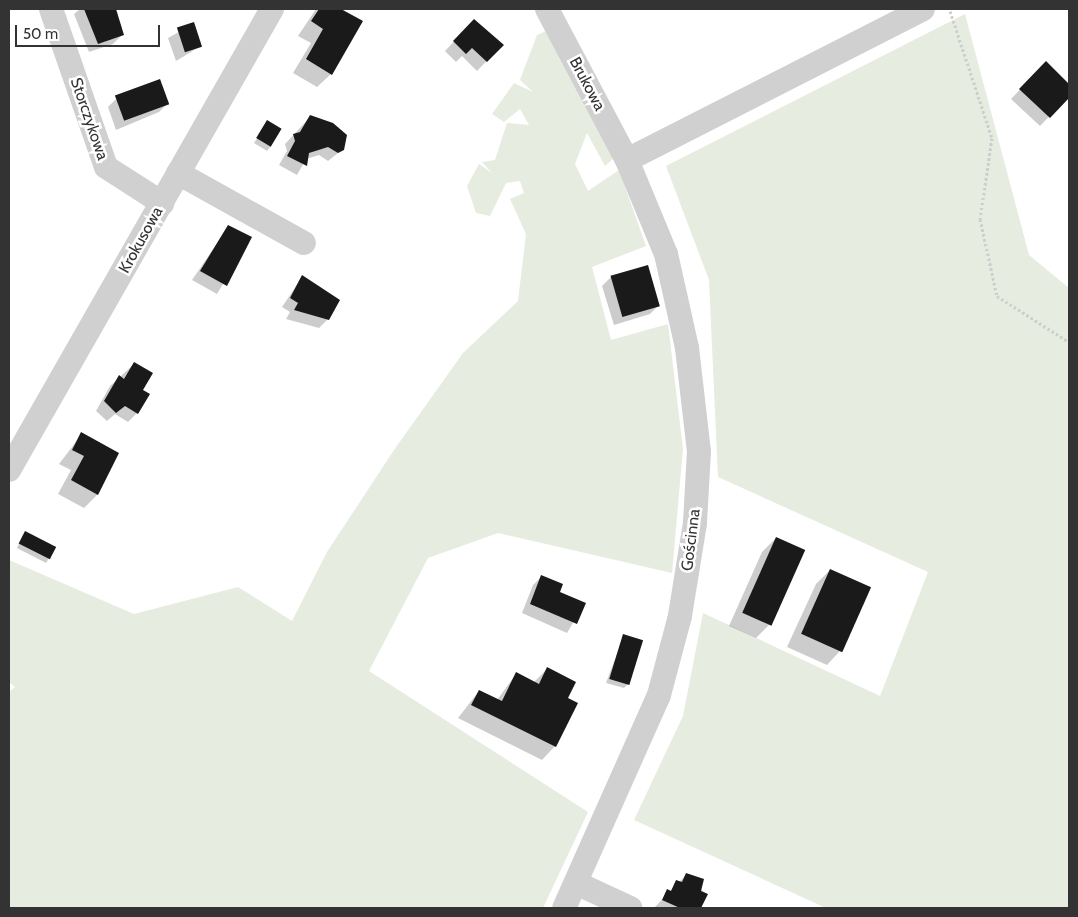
<!DOCTYPE html>
<meta charset="utf-8">
<style>
body{margin:0}
#map{position:relative;width:1078px;height:917px;overflow:hidden;background:#fff;font-family:Cabin,sans-serif}
div>[style]{position:absolute}
.green>*{inset:0;background:#e6ecdf}
.shadow>*{inset:0;background:#0003;transform-origin:0 0}
.building>*{inset:0;background:#1a1a1a;transform-origin:0 0}
.path>*{height:3px;margin-top:-1.5px;transform-origin:0;background:repeating-linear-gradient(90deg,#cdcdcd 0 2.5px,transparent 0 5px)}
.minor>*{height:24px;margin:-12px;padding:0 12px;transform-origin:12px;border-radius:12px;background:#d0d0d0}
span{translate:-50% -50%;white-space:nowrap;text-align:center;line-height:1.15;-webkit-text-stroke:5px #fff;paint-order:stroke}
.street-label{font-size:16px;color:#333}
.frame{position:absolute;inset:0;border:10px solid #333;pointer-events:none}
.scale{position:absolute;left:15px;top:25px;width:145px;height:22px;box-sizing:border-box;border:2px solid #333;border-top:0;padding-left:6px;font-size:15px;line-height:18px;white-space:nowrap;color:#333;-webkit-text-stroke:4px #fff;paint-order:stroke}
</style>
<div id="map">
<div class="green">
<i style="clip-path:polygon(965px 14px,1029px 255px,1069px 288px,1069px 908px,826px 908px,634px 820px,683px 716px,703px 613px,880px 696px,928px 572px,718px 477px,709px 280px,666px 166px)"></i>
<i style="clip-path:polygon(546px 31px,614px 158px,605px 166px,587px 133px,575px 164px,588px 191px,619px 170px,646px 246px,592px 267px,611px 340px,668px 324px,683px 449px,672px 573px,498px 533px,428px 558px,369px 671px,588px 812px,543px 908px,9px 908px,9px 692px,15px 687px,9px 682px,9px 560px,134px 614px,238px 587px,292px 621px,327px 552px,394px 450px,463px 353px,518px 301px,526px 234px,510px 199px,524px 193px,520px 181px,506px 183px,490px 216px,476px 213px,467px 186px,479px 164px,492px 173px,482px 162px,495px 160px,507px 123px,529px 125px,520px 109px,504px 122px,492px 114px,514px 83px,533px 92px,520px 80px,537px 35px)"></i>
</div>
<div class="shadow">
<i style="clip-path:polygon(80px 9px,114px 9px,122px 35px,113px 44px,89px 52px,74px 14px)"></i>
<i style="clip-path:polygon(316px 9px,339px 9px,361px 22px,331px 74px,317px 87px,293px 73px,311px 43px,298px 36px)"></i>
<i style="clip-path:polygon(193px 24px,201px 46px,176px 61px,168px 38px)"></i>
<i style="clip-path:polygon(465px 30px,502px 45px,477px 71px,462px 56px,456px 62px,445px 51px)"></i>
<i style="clip-path:polygon(1046px 63px,1069px 86px,1069px 96px,1040px 126px,1011px 99px)"></i>
<i style="clip-path:polygon(117px 98px,168px 103px,159px 112px,116px 130px,108px 107px)"></i>
<i style="clip-path:polygon(311px 116px,343px 149px,328px 161px,319px 155px,306px 159px,297px 175px,279px 165px,287px 151px,285px 144px)"></i>
<i style="clip-path:polygon(268px 122px,271px 146px,267px 151px,254px 143px)"></i>
<i style="clip-path:polygon(229px 226px,250px 238px,217px 294px,192px 280px)"></i>
<i style="clip-path:polygon(302px 277px,328px 319px,319px 328px,286px 319px,290px 312px,282px 307px)"></i>
<i style="clip-path:polygon(611px 277px,659px 305px,650px 314px,614px 325px,602px 286px)"></i>
<i style="clip-path:polygon(134px 364px,141px 390px,137px 413px,128px 422px,115px 414px,107px 421px,96px 411px,110px 386px)"></i>
<i style="clip-path:polygon(82px 434px,117px 454px,97px 495px,84px 508px,58px 494px,71px 470px,59px 464px)"></i>
<i style="left:25px;top:532px;width:33px;height:18px;rotate:27deg"></i>
<i style="clip-path:polygon(776px 538px,804px 551px,770px 624px,756px 638px,729px 626px,762px 552px)"></i>
<i style="clip-path:polygon(830px 570px,840px 651px,827px 665px,787px 647px,816px 584px)"></i>
<i style="clip-path:polygon(542px 576px,558px 593px,584px 604px,567px 633px,522px 613px,533px 585px)"></i>
<i style="clip-path:polygon(624px 635px,628px 684px,624px 688px,606px 683px)"></i>
<i style="clip-path:polygon(547px 669px,566px 698px,555px 746px,542px 760px,458px 718px,479px 691px,497px 700px,516px 674px,534px 682px)"></i>
<i style="clip-path:polygon(686px 875px,706px 894px,700px 908px,654px 908px)"></i>
</div>
<div class="building">
<i style="clip-path:polygon(84px 9px,116px 9px,124px 35px,98px 44px)"></i>
<i style="clip-path:polygon(319px 9px,341px 9px,363px 21px,332px 75px,306px 59px,323px 29px,311px 21px)"></i>
<i style="clip-path:polygon(474px 19px,504px 45px,487px 62px,472px 48px,466px 54px,453px 41px)"></i>
<i style="left:194px;top:22px;width:26px;height:18px;rotate:72deg"></i>
<i style="clip-path:polygon(1046px 61px,1069px 84px,1069px 98px,1050px 118px,1019px 89px)"></i>
<i style="left:160px;top:79px;width:27px;height:48px;rotate:70deg"></i>
<i style="clip-path:polygon(310px 115px,333px 123px,347px 135px,344px 150px,338px 153px,328px 147px,309px 153px,307px 166px,287px 156px,295px 141px,293px 134px,300px 132px)"></i>
<i style="left:267px;top:120px;width:17px;height:21px;rotate:31deg"></i>
<i style="clip-path:polygon(228px 225px,252px 237px,227px 286px,200px 271px)"></i>
<i style="left:648px;top:265px;width:43px;height:39px;rotate:74deg"></i>
<i style="clip-path:polygon(302px 275px,340px 300px,329px 320px,294px 310px,298px 303px,290px 298px)"></i>
<i style="clip-path:polygon(134px 362px,153px 373px,143px 390px,150px 394px,138px 414px,125px 406px,116px 413px,104px 401px,119px 375px,124px 379px)"></i>
<i style="clip-path:polygon(81px 432px,119px 453px,98px 495px,71px 480px,84px 456px,72px 450px)"></i>
<i style="left:25px;top:531px;width:35px;height:14px;rotate:27deg"></i>
<i style="left:776px;top:537px;width:32px;height:83px;rotate:24deg"></i>
<i style="left:830px;top:569px;width:45px;height:71px;rotate:24deg"></i>
<i style="clip-path:polygon(541px 575px,563px 584px,560px 592px,586px 603px,577px 624px,530px 604px)"></i>
<i style="left:623px;top:634px;width:21px;height:47px;rotate:17deg"></i>
<i style="clip-path:polygon(547px 667px,576px 682px,568px 698px,578px 703px,556px 747px,471px 705px,479px 690px,502px 701px,516px 672px,539px 684px)"></i>
<i style="clip-path:polygon(686px 873px,704px 879px,701px 891px,708px 894px,701px 908px,680px 908px,662px 900px,667px 889px,671px 891px,676px 880px,682px 882px)"></i>
</div>
<div class="path">
<i style="left:950px;top:11px;width:134px;rotate:71.7deg"></i>
<i style="left:992px;top:138px;width:82px;rotate:98.4deg"></i>
<i style="left:980px;top:219px;width:79px;rotate:77.6deg"></i>
<i style="left:997px;top:296px;width:85px;rotate:32.6deg"></i>
</div>
<div class="minor">
<i style="left:51px;top:9px;width:167px;rotate:70.8deg"></i>
<i style="left:106px;top:167px;width:67px;rotate:32.7deg"></i>
<i style="left:547px;top:9px;width:171px;rotate:62.1deg"></i>
<i style="left:627px;top:160px;width:102px;rotate:67.5deg"></i>
<i style="left:666px;top:254px;width:96px;rotate:77.4deg"></i>
<i style="left:687px;top:348px;width:104px;rotate:83.4deg"></i>
<i style="left:699px;top:451px;width:72px;rotate:93.2deg"></i>
<i style="left:695px;top:523px;width:94px;rotate:99.2deg"></i>
<i style="left:680px;top:616px;width:82px;rotate:104.9deg"></i>
<i style="left:659px;top:695px;width:233px;rotate:114deg"></i>
<i style="left:627px;top:160px;width:332px;rotate:-27deg"></i>
<i style="left:178px;top:173px;width:144px;rotate:29.1deg"></i>
<i style="left:9px;top:470px;width:531px;rotate:-60.3deg"></i>
<i style="left:576px;top:883px;width:60px;rotate:24.8deg"></i>
</div>
<div class="street-label">
<span style="left:587px;top:84px;rotate:62deg">Brukowa</span>
<span style="left:89px;top:119px;rotate:71deg">Storczykowa</span>
<span style="left:141px;top:240px;rotate:-61deg">Krokusowa</span>
<span style="left:691px;top:540px;rotate:-83deg">Gościnna</span>
</div>
<div class="frame"></div>
<div class="scale">50 m</div>
</div>
